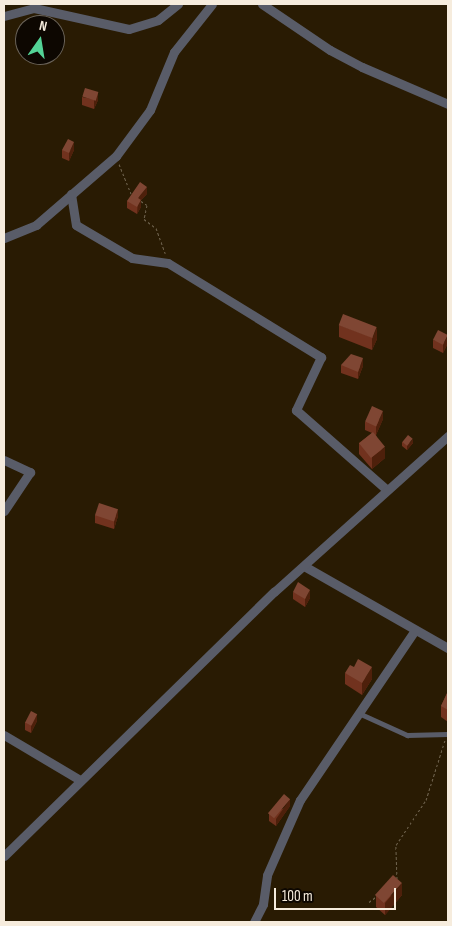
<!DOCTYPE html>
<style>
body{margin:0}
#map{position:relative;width:452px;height:926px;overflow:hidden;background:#291b03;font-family:"Sofia Sans Condensed",sans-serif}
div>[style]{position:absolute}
.path>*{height:1px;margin-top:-0.5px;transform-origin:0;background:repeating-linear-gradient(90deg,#70644f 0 2.5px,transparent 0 5px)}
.service>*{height:4.5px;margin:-2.25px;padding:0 2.25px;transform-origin:2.25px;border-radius:2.25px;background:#595c68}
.minor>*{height:9px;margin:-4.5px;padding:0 4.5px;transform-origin:4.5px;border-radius:4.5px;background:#595c68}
.wall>*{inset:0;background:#71321e}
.shaded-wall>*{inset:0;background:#4e200b}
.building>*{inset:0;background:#7f4633;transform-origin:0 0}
span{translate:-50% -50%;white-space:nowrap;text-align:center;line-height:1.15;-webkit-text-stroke:4px #0d0701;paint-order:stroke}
.frame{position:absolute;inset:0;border:5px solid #f6ecdd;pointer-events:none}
.north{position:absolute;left:15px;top:15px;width:50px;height:50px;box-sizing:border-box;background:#0d0701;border:1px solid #6a6359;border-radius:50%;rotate:13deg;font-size:14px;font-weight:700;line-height:20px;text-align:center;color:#f6ecdd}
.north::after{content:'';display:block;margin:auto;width:18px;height:22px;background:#53d396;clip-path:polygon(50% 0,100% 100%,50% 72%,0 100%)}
.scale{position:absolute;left:274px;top:888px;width:122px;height:22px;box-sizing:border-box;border:2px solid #f6ecdd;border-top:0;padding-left:6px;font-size:15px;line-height:18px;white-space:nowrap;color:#f6ecdd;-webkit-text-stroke:4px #0d0701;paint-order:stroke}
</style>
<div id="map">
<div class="path">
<i style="left:119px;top:164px;width:32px;rotate:68deg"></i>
<i style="left:141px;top:201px;width:7px;rotate:34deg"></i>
<i style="left:147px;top:205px;width:14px;rotate:102deg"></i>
<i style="left:144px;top:219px;width:15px;rotate:37deg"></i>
<i style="left:156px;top:228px;width:27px;rotate:70deg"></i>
<i style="left:397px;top:879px;width:34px;rotate:-92deg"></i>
<i style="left:396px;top:845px;width:54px;rotate:-56.3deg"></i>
<i style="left:426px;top:800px;width:63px;rotate:-72.4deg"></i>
<i style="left:369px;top:902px;width:10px;rotate:-37deg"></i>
</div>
<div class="service">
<i style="left:361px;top:714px;width:51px;rotate:24.5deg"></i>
<i style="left:407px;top:735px;width:40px;rotate:-1.4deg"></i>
</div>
<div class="minor">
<i style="left:262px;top:4px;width:82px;rotate:34.1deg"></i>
<i style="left:330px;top:50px;width:36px;rotate:28deg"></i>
<i style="left:362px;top:67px;width:94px;rotate:23.3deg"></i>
<i style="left:4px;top:16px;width:31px;rotate:-15deg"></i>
<i style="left:34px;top:8px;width:97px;rotate:12.5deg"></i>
<i style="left:129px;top:29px;width:30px;rotate:-17deg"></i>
<i style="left:158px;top:20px;width:26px;rotate:-39deg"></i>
<i style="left:71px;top:194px;width:31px;rotate:81deg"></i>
<i style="left:76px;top:225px;width:65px;rotate:30.5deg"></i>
<i style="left:132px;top:258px;width:36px;rotate:8deg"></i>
<i style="left:168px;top:263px;width:180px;rotate:31.6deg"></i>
<i style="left:321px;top:357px;width:59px;rotate:115.3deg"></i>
<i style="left:296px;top:410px;width:121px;rotate:41.3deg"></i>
<i style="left:4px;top:238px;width:35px;rotate:-22deg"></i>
<i style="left:36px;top:225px;width:106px;rotate:-40.8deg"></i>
<i style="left:116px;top:156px;width:57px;rotate:-53.5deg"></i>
<i style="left:150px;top:110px;width:63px;rotate:-67.5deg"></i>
<i style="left:174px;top:52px;width:61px;rotate:-51.6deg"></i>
<i style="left:4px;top:460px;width:29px;rotate:25deg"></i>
<i style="left:30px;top:472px;width:47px;rotate:123.7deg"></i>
<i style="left:304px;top:566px;width:166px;rotate:29.7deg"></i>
<i style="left:4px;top:735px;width:88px;rotate:30.6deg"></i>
<i style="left:4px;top:856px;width:378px;rotate:-44.4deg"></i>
<i style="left:274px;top:592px;width:234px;rotate:-41.9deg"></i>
<i style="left:254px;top:922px;width:20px;rotate:-63deg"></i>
<i style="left:263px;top:904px;width:29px;rotate:-82deg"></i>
<i style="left:267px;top:875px;width:82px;rotate:-66.3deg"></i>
<i style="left:300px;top:800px;width:205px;rotate:-55.9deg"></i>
</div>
<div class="wall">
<i style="clip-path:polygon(82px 97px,98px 100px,94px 109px,82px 105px)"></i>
<i style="clip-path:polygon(62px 150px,74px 150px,69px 161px,62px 158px)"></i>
<i style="clip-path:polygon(147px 194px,141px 200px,141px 207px,137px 214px,127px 208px,127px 201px)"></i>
<i style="clip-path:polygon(339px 325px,377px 339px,372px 350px,339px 337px)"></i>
<i style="clip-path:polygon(433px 340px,448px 343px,443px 353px,433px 348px)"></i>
<i style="clip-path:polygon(341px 365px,363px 366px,358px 379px,341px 373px)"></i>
<i style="clip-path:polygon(383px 419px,376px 435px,385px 458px,372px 469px,359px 454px,359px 443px,372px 433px,365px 430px,365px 422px)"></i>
<i style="clip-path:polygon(402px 442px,413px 443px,407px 450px,402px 446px)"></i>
<i style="clip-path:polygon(95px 515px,118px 516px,114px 529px,95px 523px)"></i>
<i style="clip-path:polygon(293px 592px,310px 598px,305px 607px,293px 599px)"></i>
<i style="clip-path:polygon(345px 673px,372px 679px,362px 695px,345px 684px)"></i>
<i style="clip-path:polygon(448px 691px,448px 722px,441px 717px,441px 706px)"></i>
<i style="clip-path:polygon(37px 721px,31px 733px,25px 730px,25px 722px)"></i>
<i style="clip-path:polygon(290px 806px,276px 826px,269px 821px,269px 814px)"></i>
<i style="clip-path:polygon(402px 895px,385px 915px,376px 907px,376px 896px)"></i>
</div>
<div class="shaded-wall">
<i style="clip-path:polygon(98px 92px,98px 100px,94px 109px,94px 101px)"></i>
<i style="clip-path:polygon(74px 142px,74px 150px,69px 161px,69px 153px)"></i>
<i style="clip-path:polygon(147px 187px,147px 194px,141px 200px,141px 207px,137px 214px,138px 198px)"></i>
<i style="clip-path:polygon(377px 327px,377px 339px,372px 350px,372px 339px)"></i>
<i style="clip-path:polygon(448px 335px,448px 343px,443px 353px,443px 345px)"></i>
<i style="clip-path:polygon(363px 358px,363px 366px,358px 379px,358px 372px)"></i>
<i style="clip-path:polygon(383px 411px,383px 419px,376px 435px,376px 427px)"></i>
<i style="clip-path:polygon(413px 439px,413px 443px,407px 450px,407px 446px)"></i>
<i style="clip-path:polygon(385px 447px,385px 458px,372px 469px,372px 457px)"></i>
<i style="clip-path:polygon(118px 509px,118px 516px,114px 529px,114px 521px)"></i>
<i style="clip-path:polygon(310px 590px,310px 598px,305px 607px,305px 599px)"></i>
<i style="clip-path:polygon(372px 667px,372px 679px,362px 695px,362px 683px)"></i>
<i style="clip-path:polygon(37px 714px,37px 721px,31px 733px,31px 725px)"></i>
<i style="clip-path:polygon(290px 799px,290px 806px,276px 826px,276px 819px)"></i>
<i style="clip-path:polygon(402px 883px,402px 895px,385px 915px,385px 903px)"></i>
</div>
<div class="building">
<i style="left:85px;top:88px;width:14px;height:9px;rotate:17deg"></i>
<i style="clip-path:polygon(68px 139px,74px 142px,69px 153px,62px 150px)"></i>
<i style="clip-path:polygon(140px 182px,147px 187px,138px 198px,141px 200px,137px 207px,127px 201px)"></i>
<i style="left:343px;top:314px;width:36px;height:12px;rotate:21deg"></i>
<i style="left:438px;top:330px;width:11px;height:11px;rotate:27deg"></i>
<i style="clip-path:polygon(351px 354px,363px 358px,358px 372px,341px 365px)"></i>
<i style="left:372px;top:406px;width:12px;height:17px;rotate:24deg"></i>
<i style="left:373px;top:432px;width:19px;height:18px;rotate:51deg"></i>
<i style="left:408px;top:435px;width:6px;height:9px;rotate:39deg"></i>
<i style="left:99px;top:503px;width:20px;height:13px;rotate:18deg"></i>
<i style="clip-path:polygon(298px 582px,310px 590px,305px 599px,293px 592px)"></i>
<i style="clip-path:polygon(358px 659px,372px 667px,362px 683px,345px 673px,350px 665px,354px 667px)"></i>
<i style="clip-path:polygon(448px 691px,448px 710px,441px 706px)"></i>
<i style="left:31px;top:711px;width:7px;height:13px;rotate:27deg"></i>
<i style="left:284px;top:794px;width:8px;height:25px;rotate:40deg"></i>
<i style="left:393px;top:875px;width:12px;height:27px;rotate:42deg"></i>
</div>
<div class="frame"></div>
<div class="north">N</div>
<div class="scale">100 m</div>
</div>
